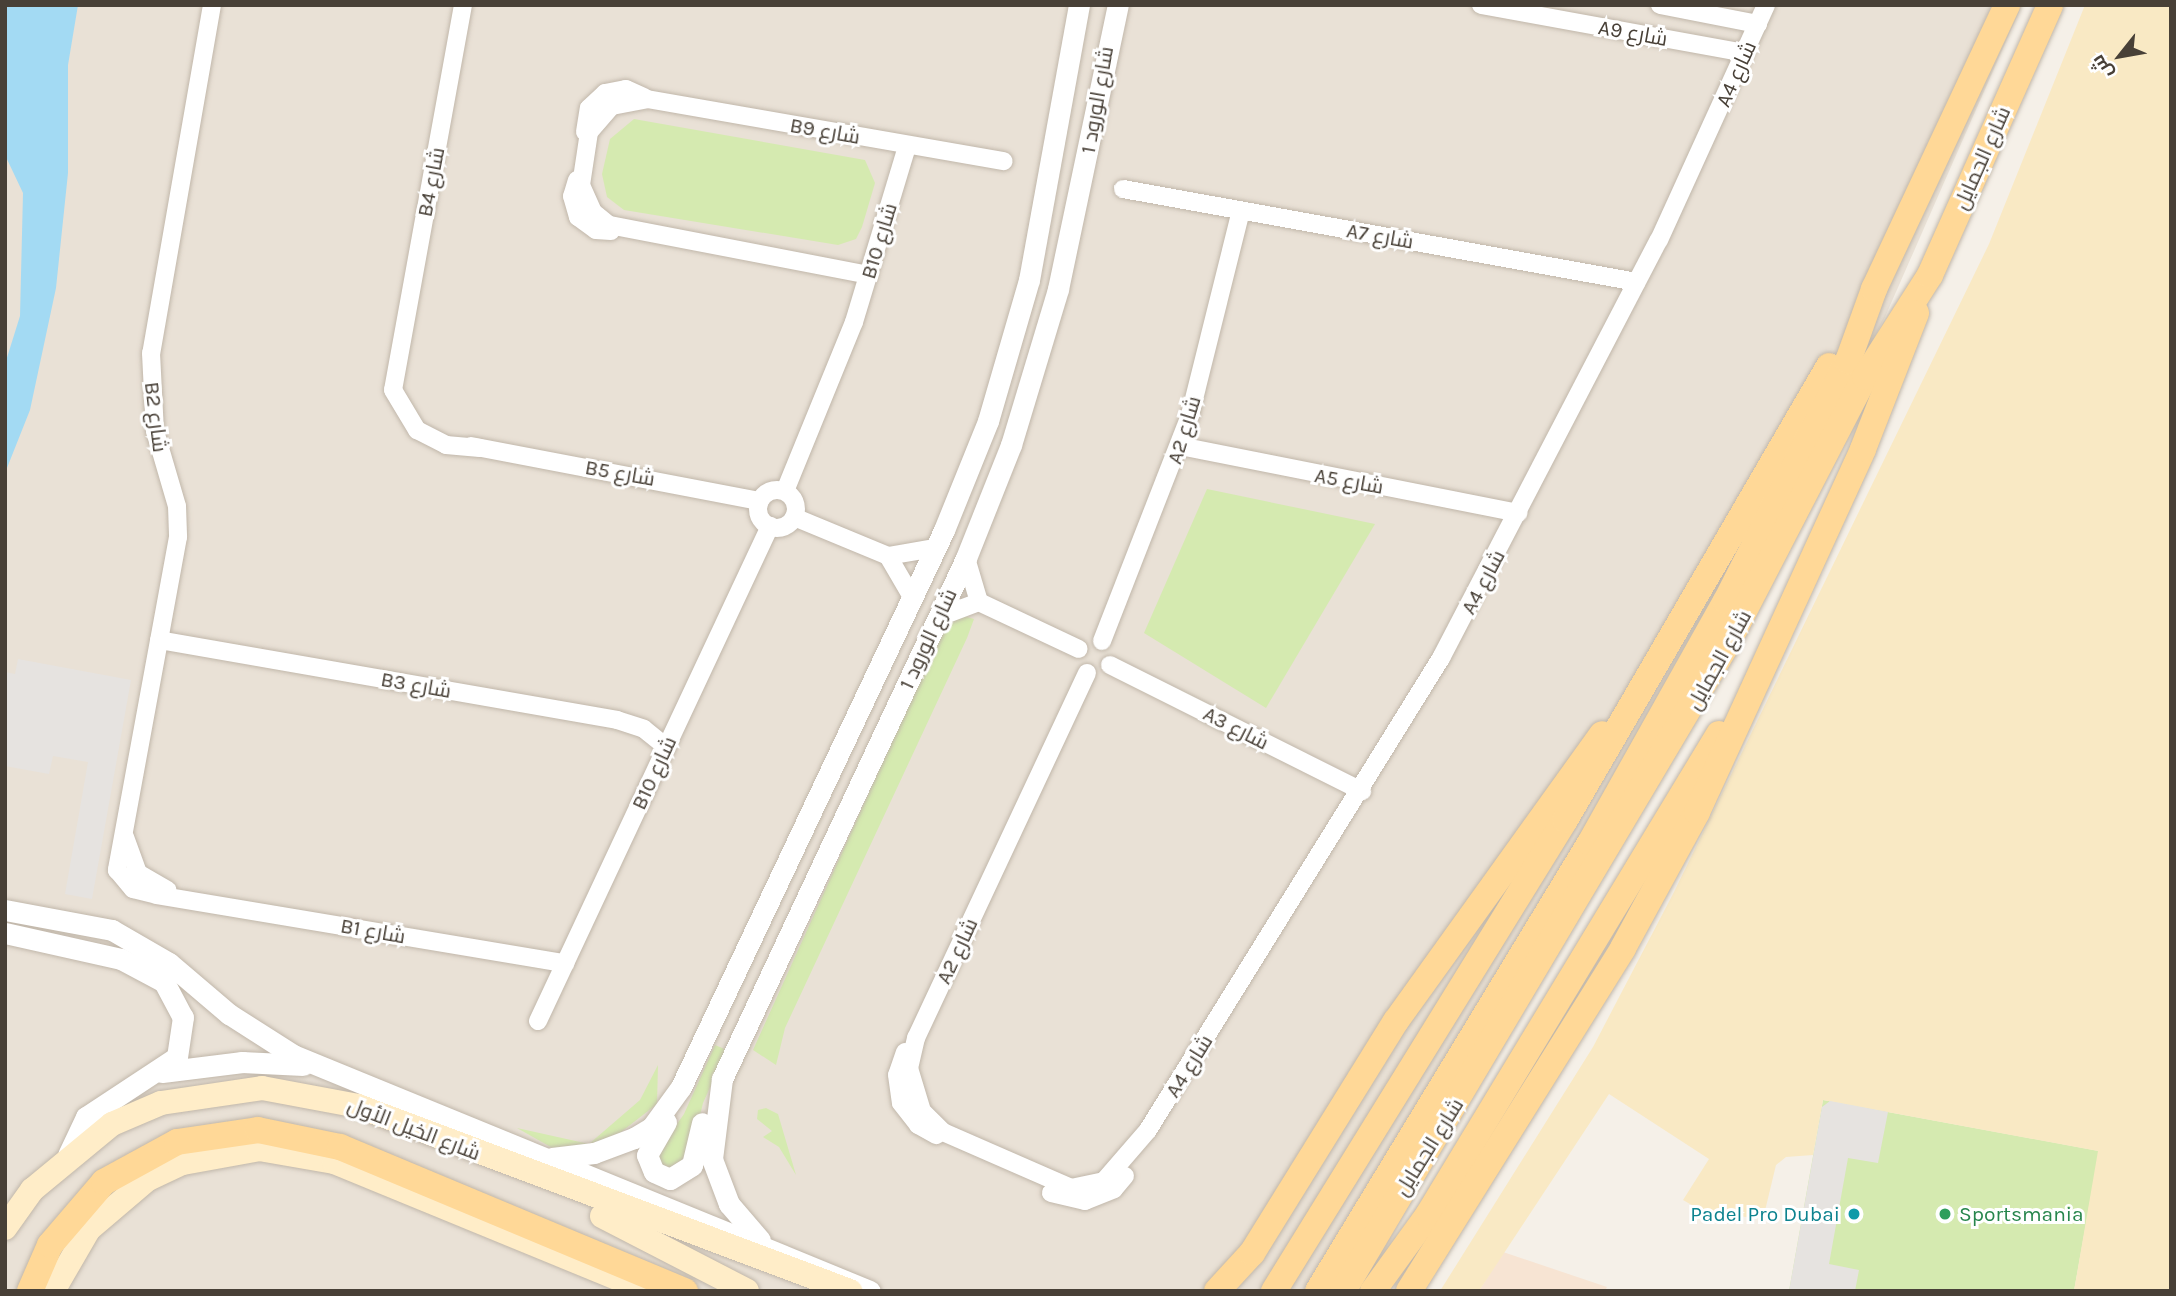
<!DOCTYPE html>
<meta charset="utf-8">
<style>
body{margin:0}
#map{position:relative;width:2176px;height:1296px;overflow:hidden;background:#f5f0e8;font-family:Karla,Cairo,sans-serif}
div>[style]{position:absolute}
.residential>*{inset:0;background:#e9e1d6}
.commercial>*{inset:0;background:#f7e4d3}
.green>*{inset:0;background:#d5eab0}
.sand>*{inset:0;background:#f9e9c4}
.parking>*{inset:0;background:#e6e3e0}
.water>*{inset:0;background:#a3daf3}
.roads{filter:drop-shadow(0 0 2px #c1b7aa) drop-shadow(0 0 2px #c1b7aa)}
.minor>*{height:18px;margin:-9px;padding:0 9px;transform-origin:9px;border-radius:9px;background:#fff}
.minor>.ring{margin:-9px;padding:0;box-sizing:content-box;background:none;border:18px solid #fff;border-radius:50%}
.tertiary>*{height:21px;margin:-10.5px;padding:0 10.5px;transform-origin:10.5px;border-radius:10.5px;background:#fff}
.secondary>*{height:24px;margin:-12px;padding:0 12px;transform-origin:12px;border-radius:12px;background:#ffedc8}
.primary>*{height:26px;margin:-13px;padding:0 13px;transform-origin:13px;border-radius:13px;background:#ffd897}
.dots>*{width:19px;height:19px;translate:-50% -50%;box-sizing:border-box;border:4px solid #fff;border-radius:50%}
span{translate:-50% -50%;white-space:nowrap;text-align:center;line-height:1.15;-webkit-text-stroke:6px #fff;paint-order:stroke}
.street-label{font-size:21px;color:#484037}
.culture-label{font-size:21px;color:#0d838f}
.right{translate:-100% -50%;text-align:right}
.leisure-label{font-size:21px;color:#27864d}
.left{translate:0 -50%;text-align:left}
.frame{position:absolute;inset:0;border:7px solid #484037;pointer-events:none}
.north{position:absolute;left:2085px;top:21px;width:70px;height:70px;-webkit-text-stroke:5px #fff;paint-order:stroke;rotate:239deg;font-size:19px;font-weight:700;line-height:28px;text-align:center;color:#484037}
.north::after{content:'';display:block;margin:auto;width:24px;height:32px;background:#484037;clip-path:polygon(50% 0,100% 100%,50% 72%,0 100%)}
</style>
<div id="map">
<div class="residential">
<i style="clip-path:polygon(5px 5px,2022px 5px,1885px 317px,1742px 595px,1333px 1291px,5px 1291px)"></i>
</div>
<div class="commercial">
<i style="clip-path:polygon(1503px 1252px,1607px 1287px,1605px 1291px,1479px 1291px)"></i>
</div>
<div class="green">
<i style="clip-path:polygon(634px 119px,865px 160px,875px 183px,862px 227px,856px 239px,838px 245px,624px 210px,607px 197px,602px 174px,610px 139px)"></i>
<i style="clip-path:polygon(1207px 489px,1375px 524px,1266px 708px,1144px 633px)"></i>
<i style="clip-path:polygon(957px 614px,974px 619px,967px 638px,785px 1028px,776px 1065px,753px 1050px,944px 626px)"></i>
<i style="clip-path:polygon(715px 1045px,727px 1050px,703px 1103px,688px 1165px,668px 1176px,656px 1154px,684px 1114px)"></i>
<i style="clip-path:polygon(658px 1065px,657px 1104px,607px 1143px,556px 1150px,517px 1128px,589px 1144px,640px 1100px)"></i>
<i style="clip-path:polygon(1823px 1100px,2099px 1151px,2074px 1291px,1789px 1291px)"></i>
<i style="clip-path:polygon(766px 1108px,778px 1114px,796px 1175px,779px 1147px,763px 1137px,772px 1131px,757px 1119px,758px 1110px)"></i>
</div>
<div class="sand">
<i style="clip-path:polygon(2085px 5px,2171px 5px,2171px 1291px,2074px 1291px,2098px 1151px,1823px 1100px,1813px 1155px,1786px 1157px,1776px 1165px,1763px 1219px,1704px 1212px,1683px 1200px,1709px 1159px,1609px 1094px,1479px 1291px,1440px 1291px,1593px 1047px,1674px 892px,1989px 244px)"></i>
</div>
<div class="parking">
<i style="clip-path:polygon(18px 659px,131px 680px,92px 899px,65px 894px,88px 762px,53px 756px,49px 774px,5px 766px,5px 672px,15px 674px)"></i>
<i style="clip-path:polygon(1830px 1101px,1888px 1112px,1878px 1163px,1848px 1158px,1829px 1264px,1859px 1270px,1855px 1291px,1789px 1291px,1822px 1107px)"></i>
</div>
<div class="water">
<i style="clip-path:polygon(5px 5px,78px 5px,68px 65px,68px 173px,56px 288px,30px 410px,5px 473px,5px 364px,20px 316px,23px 193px,5px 155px)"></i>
</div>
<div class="roads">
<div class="minor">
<i style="left:212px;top:5px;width:353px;rotate:99.9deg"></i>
<i style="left:151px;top:353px;width:78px;rotate:87.1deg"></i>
<i style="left:155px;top:431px;width:78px;rotate:73.7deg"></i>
<i style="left:177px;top:506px;width:31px;rotate:88deg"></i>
<i style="left:178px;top:537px;width:339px;rotate:100.4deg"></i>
<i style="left:117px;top:870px;width:25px;rotate:50deg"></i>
<i style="left:133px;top:889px;width:25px;rotate:14deg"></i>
<i style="left:157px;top:895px;width:414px;rotate:9.5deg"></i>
<i style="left:463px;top:5px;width:391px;rotate:100.3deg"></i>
<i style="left:393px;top:390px;width:47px;rotate:59deg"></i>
<i style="left:417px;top:430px;width:33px;rotate:27deg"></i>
<i style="left:446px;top:445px;width:34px;rotate:5deg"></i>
<i style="left:1481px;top:5px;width:267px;rotate:10.3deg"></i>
<i style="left:1660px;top:5px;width:100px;rotate:11deg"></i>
<i style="left:585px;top:132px;width:24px;rotate:-81deg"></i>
<i style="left:589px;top:108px;width:22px;rotate:-43deg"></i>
<i style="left:605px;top:93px;width:21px;rotate:-11deg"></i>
<i style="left:626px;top:89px;width:20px;rotate:24deg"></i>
<i style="left:577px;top:180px;width:17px;rotate:107deg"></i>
<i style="left:572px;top:196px;width:22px;rotate:74deg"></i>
<i style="left:578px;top:217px;width:22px;rotate:36deg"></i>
<i style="left:596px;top:230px;width:15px;rotate:4deg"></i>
<i style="left:1123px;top:189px;width:522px;rotate:10.26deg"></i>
<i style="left:869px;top:275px;width:265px;rotate:-169.1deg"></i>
<i style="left:609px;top:225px;width:21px;rotate:-141deg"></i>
<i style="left:593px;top:212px;width:30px;rotate:-114deg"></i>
<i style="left:581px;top:185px;width:54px;rotate:-81.4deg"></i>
<i style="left:589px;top:132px;width:35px;rotate:-49deg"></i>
<i style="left:612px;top:106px;width:36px;rotate:-11deg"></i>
<i style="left:647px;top:99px;width:362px;rotate:9.9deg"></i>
<i style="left:471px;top:446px;width:294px;rotate:10.8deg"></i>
<i style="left:1180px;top:446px;width:345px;rotate:11.2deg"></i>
<i class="ring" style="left:758px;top:490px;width:20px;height:20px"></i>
<i style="left:785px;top:491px;width:183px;rotate:-67.8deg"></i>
<i style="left:854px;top:322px;width:184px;rotate:-73.2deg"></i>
<i style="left:794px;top:517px;width:102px;rotate:22.5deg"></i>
<i style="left:888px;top:556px;width:48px;rotate:-9.7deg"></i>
<i style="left:888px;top:556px;width:48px;rotate:59.7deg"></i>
<i style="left:966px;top:558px;width:46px;rotate:73.5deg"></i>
<i style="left:939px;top:617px;width:43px;rotate:-20.6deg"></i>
<i style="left:979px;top:602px;width:110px;rotate:25.2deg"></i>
<i style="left:159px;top:640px;width:465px;rotate:9.9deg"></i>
<i style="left:617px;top:720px;width:28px;rotate:18deg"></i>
<i style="left:644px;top:729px;width:28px;rotate:39deg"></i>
<i style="left:1102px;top:641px;width:243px;rotate:-68.7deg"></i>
<i style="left:1190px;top:415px;width:210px;rotate:-76deg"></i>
<i style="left:1110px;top:665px;width:282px;rotate:26.6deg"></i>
<i style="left:1087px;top:673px;width:403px;rotate:115.1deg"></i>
<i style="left:916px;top:1038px;width:31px;rotate:103deg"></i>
<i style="left:909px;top:1068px;width:45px;rotate:73.2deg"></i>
<i style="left:922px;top:1111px;width:30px;rotate:45deg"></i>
<i style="left:943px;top:1132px;width:140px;rotate:23.6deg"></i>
<i style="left:1071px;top:1188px;width:34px;rotate:-12deg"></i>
<i style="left:1104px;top:1181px;width:67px;rotate:-49.2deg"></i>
<i style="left:1148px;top:1130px;width:556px;rotate:-58.17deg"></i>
<i style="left:1441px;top:658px;width:471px;rotate:-62.5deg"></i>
<i style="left:1659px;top:240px;width:258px;rotate:-65.5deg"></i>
<i style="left:125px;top:837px;width:38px;rotate:70deg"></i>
<i style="left:138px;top:873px;width:34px;rotate:30deg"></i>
<i style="left:538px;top:1021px;width:547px;rotate:-64.89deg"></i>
<i style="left:905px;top:1052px;width:24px;rotate:109deg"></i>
<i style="left:897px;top:1075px;width:28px;rotate:82deg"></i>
<i style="left:901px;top:1103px;width:28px;rotate:52deg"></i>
<i style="left:918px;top:1125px;width:21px;rotate:29deg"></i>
<i style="left:1051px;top:1193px;width:35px;rotate:13deg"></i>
<i style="left:1085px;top:1201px;width:31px;rotate:-22deg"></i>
<i style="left:1114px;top:1189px;width:17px;rotate:-50deg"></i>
</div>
<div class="tertiary">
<i style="left:5px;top:910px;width:109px;rotate:10.6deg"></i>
<i style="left:112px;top:930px;width:66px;rotate:30.1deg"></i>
<i style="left:169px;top:963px;width:79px;rotate:40.4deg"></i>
<i style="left:229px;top:1014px;width:76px;rotate:32.6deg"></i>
<i style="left:293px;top:1055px;width:623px;rotate:22.25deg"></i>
<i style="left:5px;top:933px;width:119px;rotate:12.6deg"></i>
<i style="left:121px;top:959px;width:49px;rotate:28.1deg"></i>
<i style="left:164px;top:982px;width:40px;rotate:62deg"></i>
<i style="left:183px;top:1017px;width:40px;rotate:98.5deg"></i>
<i style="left:177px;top:1057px;width:109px;rotate:146.6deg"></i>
<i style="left:86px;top:1117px;width:42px;rotate:115.3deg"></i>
<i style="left:162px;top:1072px;width:81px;rotate:-7.1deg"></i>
<i style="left:242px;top:1062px;width:61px;rotate:2.8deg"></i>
<i style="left:666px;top:1122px;width:38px;rotate:120deg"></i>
<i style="left:647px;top:1155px;width:18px;rotate:68deg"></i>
<i style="left:654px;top:1172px;width:17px;rotate:24deg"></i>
<i style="left:670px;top:1179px;width:26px;rotate:-32deg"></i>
<i style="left:692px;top:1165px;width:43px;rotate:-76.6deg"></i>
<i style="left:552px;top:1158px;width:42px;rotate:-6.8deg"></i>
<i style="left:594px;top:1153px;width:43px;rotate:-20.6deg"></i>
<i style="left:634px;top:1138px;width:21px;rotate:-31deg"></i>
<i style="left:652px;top:1127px;width:49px;rotate:-54.1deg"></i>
<i style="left:681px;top:1087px;width:616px;rotate:-64.72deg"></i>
<i style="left:944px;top:530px;width:118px;rotate:-68deg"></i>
<i style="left:988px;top:421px;width:147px;rotate:-73.8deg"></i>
<i style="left:1029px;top:280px;width:280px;rotate:-79.7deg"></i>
<i style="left:760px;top:1240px;width:48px;rotate:-130.7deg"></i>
<i style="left:729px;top:1204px;width:48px;rotate:-110.7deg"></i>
<i style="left:712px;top:1159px;width:81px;rotate:-82.9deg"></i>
<i style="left:722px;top:1079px;width:575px;rotate:-64.9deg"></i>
<i style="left:966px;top:558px;width:122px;rotate:-68.3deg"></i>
<i style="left:1011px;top:445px;width:163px;rotate:-73.2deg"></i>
<i style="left:1058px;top:289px;width:290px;rotate:-78.1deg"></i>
</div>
<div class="secondary">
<i style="left:602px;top:1216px;width:163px;rotate:27.3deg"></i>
<i style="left:5px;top:1228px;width:47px;rotate:-54.6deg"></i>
<i style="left:32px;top:1190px;width:104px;rotate:-39.5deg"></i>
<i style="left:112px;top:1124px;width:53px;rotate:-23.2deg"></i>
<i style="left:161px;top:1103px;width:102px;rotate:-8.4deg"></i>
<i style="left:262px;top:1088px;width:98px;rotate:10.6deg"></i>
<i style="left:358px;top:1106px;width:526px;rotate:20.61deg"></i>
<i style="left:53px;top:1291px;width:72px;rotate:-59.9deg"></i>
<i style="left:89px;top:1229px;width:77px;rotate:-40.3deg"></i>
<i style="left:148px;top:1179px;width:38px;rotate:-25deg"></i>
<i style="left:183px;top:1163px;width:77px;rotate:-10.4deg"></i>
<i style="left:259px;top:1149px;width:76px;rotate:9.8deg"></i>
<i style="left:334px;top:1162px;width:340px;rotate:22.3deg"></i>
</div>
<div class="primary">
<i style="left:30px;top:1291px;width:50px;rotate:-66.5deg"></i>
<i style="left:50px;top:1245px;width:83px;rotate:-49.4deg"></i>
<i style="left:104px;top:1182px;width:83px;rotate:-28.7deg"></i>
<i style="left:177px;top:1142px;width:82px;rotate:-8.4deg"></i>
<i style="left:258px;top:1130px;width:84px;rotate:11.7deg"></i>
<i style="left:340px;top:1147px;width:374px;rotate:22.7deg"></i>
<i style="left:1217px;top:1291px;width:52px;rotate:-47.4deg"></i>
<i style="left:1252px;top:1253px;width:273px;rotate:-58.2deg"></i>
<i style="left:1396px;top:1021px;width:353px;rotate:-54.3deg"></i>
<i style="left:1274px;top:1291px;width:554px;rotate:-58.29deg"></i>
<i style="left:1565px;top:820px;width:525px;rotate:-59.82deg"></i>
<i style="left:1318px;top:1291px;width:524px;rotate:-58.74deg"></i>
<i style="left:1590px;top:843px;width:278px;rotate:-60.7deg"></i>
<i style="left:1726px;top:601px;width:269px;rotate:-63.1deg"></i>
<i style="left:1848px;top:361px;width:77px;rotate:-70.1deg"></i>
<i style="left:1874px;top:289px;width:314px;rotate:-64.9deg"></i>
<i style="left:1343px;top:1291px;width:752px;rotate:-59.31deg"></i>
<i style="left:1727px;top:644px;width:301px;rotate:-62.7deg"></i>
<i style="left:1865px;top:377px;width:121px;rotate:-57.5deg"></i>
<i style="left:1930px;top:275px;width:295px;rotate:-66deg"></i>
<i style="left:1373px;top:1291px;width:94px;rotate:-54.1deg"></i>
<i style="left:1428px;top:1215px;width:562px;rotate:-58.83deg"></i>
<i style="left:1409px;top:1291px;width:404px;rotate:-58deg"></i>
<i style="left:1623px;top:948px;width:155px;rotate:-61.4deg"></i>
<i style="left:1697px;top:812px;width:399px;rotate:-65.4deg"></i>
<i style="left:1863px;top:449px;width:146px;rotate:-68.7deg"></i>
</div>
</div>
<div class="dots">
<i style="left:1854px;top:1214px;background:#0f9aa8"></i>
<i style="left:1945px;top:1214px;background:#2e9e5b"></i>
</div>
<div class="street-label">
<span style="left:1633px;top:33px;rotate:10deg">A9 شارع</span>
<span style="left:1736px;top:74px;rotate:-66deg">A4 شارع</span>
<span style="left:1097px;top:100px;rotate:-80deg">شارع الورود 1</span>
<span style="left:825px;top:131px;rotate:10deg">B9 شارع</span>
<span style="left:1982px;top:158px;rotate:-66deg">شارع الجمايل</span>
<span style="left:431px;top:182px;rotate:-79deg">B4 شارع</span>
<span style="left:1380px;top:236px;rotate:10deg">A7 شارع</span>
<span style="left:879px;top:241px;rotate:-73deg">B10 شارع</span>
<span style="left:156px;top:417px;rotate:83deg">B2 شارع</span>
<span style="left:1184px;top:430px;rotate:-73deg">A2 شارع</span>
<span style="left:620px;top:473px;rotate:10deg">B5 شارع</span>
<span style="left:1349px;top:481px;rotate:10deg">A5 شارع</span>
<span style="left:1483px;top:582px;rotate:-62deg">A4 شارع</span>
<span style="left:928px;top:639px;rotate:-65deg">شارع الورود 1</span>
<span style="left:1719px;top:660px;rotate:-61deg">شارع الجمايل</span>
<span style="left:416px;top:685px;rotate:10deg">B3 شارع</span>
<span style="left:1236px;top:728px;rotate:27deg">A3 شارع</span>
<span style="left:654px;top:773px;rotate:-65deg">B10 شارع</span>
<span style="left:373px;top:931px;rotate:10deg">B1 شارع</span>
<span style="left:957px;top:951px;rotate:-65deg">A2 شارع</span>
<span style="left:1189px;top:1066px;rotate:-58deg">A4 شارع</span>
<span style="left:414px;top:1129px;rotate:21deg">شارع الخيل الأول</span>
<span style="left:1429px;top:1147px;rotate:-58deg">شارع الجمايل</span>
</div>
<div class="culture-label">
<span class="right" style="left:1840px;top:1214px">Padel Pro Dubai</span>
</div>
<div class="leisure-label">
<span class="left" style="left:1959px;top:1214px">Sportsmania</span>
</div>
<div class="frame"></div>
<div class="north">ش</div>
</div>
